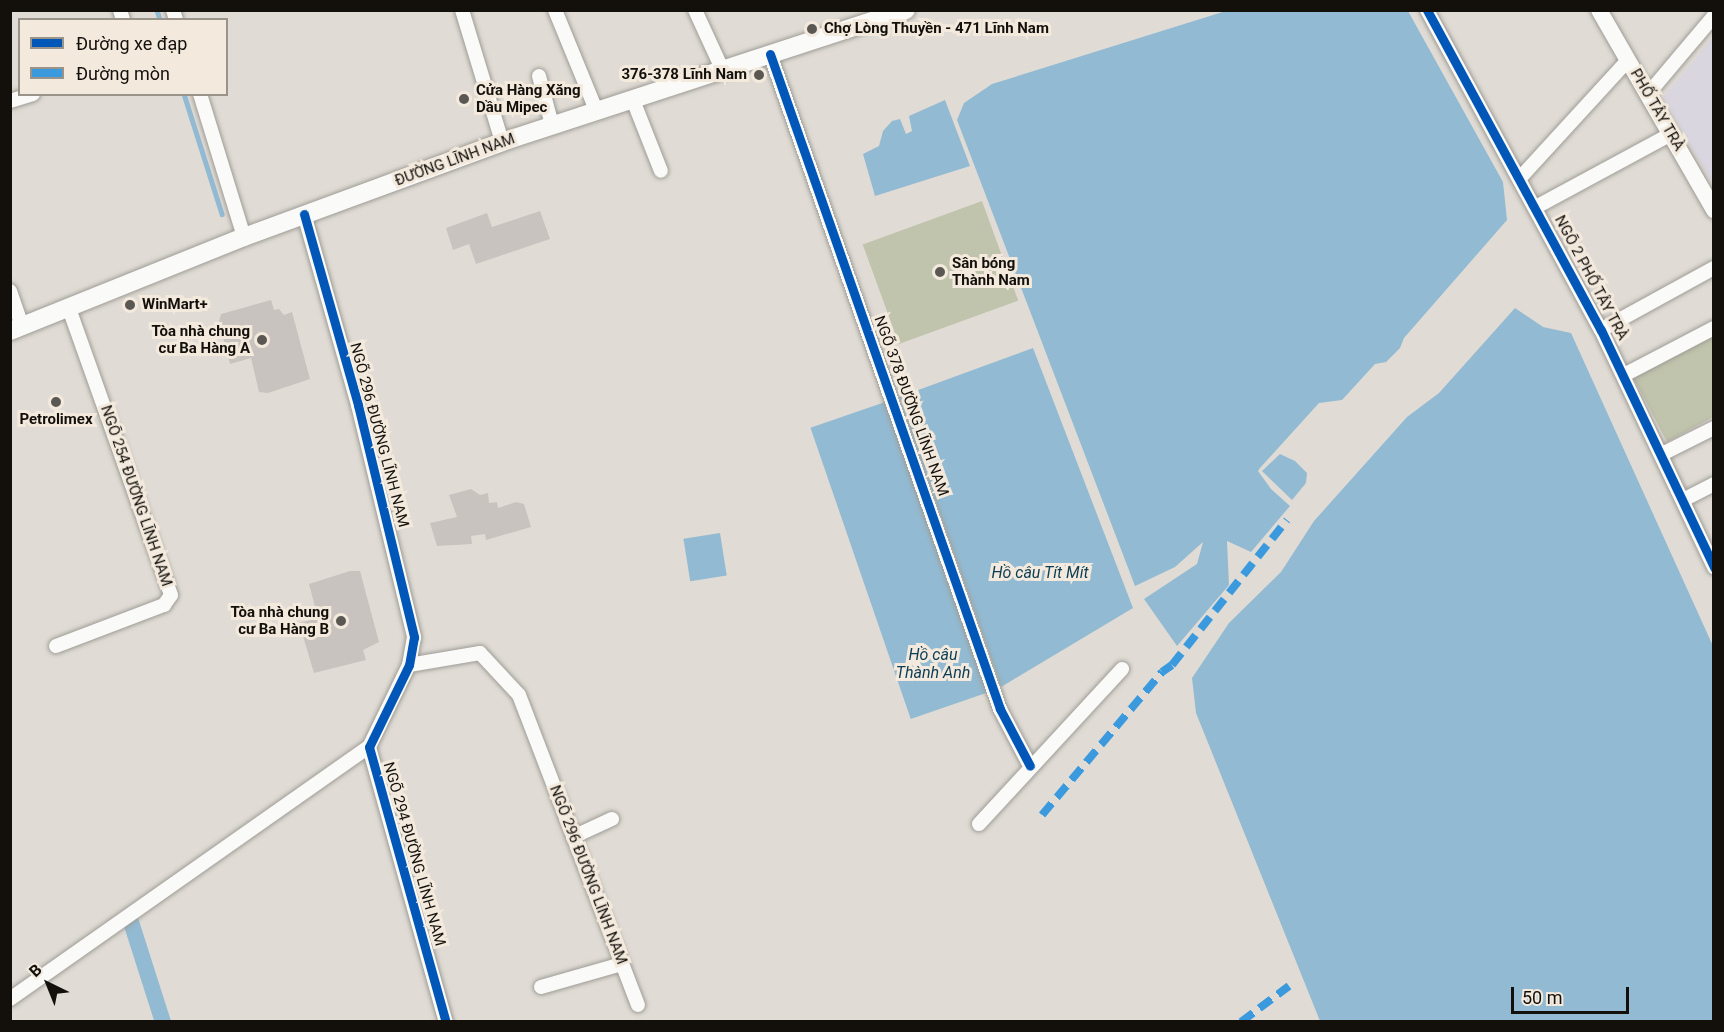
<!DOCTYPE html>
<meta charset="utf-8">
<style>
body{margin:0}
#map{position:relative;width:1724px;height:1032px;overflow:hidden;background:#e0dcd5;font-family:Roboto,sans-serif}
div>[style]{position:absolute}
.industrial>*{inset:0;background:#d9d6df}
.green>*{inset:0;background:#c1c4ac;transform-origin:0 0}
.water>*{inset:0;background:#92bad2;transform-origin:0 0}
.stream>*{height:4.5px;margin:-2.25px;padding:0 2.25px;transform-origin:2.25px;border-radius:2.25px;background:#92bad2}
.canal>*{height:16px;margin:-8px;padding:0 8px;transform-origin:8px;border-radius:8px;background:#92bad2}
.building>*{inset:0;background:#c8c3bf}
.roads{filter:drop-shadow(0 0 2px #9f9c96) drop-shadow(0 0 2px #9f9c96)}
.minor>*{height:14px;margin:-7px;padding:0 7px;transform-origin:7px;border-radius:7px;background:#fafaf9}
.tertiary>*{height:16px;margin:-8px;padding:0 8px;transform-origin:8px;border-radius:8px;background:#fafaf9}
.secondary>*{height:18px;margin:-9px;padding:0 9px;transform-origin:9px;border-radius:9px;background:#fafaf9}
.quiet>*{height:8px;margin-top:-4px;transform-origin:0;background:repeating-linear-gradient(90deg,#3b9ade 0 15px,transparent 0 23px)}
.cycleway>*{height:9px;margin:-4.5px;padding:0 4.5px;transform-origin:4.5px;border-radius:4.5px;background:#0057b8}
.dots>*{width:16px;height:16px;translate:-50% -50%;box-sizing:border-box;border:3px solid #f3eadd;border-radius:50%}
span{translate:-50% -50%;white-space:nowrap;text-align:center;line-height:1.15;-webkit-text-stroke:6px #f3eadd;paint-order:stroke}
.poi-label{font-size:15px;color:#13100c;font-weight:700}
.left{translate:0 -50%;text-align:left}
.right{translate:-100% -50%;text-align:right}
.street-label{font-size:15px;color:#13100c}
.water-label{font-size:16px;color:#0c3d56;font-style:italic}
.frame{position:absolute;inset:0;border:12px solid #13100c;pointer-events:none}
.legend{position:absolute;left:18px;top:18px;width:210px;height:78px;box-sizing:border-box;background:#f3eadd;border:2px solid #999389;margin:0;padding:8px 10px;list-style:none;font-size:18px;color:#13100c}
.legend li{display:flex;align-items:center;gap:12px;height:30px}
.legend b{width:30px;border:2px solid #999389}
.north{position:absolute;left:18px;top:954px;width:60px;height:60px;-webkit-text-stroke:4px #f3eadd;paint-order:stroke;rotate:317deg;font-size:16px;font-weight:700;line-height:24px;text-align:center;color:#13100c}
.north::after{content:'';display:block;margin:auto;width:21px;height:27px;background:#13100c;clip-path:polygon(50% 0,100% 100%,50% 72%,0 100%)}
.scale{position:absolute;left:1511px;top:987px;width:118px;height:27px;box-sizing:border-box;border:3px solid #13100c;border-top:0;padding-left:8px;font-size:18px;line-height:21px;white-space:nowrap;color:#13100c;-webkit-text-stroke:4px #f3eadd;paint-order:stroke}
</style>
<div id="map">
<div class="industrial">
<i style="clip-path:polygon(1713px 37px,1713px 184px,1663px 98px)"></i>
</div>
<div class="green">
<i style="left:982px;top:201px;width:106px;height:127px;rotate:70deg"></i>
<i style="clip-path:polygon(1713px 335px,1713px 417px,1667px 442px,1633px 377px)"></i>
</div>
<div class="water">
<i style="clip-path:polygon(1229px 10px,1408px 11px,1503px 182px,1507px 220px,1404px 338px,1400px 348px,1386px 362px,1375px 364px,1342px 400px,1319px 403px,1260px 468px,1258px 471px,1271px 489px,1290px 506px,1251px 552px,1227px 541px,1229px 585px,1177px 646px,1144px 599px,1197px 564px,1203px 542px,1175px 567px,1135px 586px,957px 120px,964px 103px,992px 84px)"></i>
<i style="clip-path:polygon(945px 100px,970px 166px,875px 196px,863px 154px,879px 146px,883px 131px,892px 121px,900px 119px,906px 134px,912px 131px,909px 116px)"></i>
<i style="clip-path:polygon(1515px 308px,1543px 327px,1571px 333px,1713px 646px,1713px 1021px,1320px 1021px,1196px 713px,1192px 678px,1229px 623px,1281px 572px,1314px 521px,1407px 417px,1439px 393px)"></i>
<i style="clip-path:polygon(1033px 348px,1133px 608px,1001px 687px,899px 397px)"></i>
<i style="left:888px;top:401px;width:308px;height:82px;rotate:71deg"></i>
<i style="clip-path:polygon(1280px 454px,1295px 461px,1307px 473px,1306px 483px,1292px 500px,1262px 471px)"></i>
<i style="left:720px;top:533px;width:43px;height:37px;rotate:81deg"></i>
</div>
<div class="stream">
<i style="left:157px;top:10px;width:10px;rotate:73deg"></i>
<i style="left:184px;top:94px;width:126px;rotate:72.4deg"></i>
</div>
<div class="canal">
<i style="left:131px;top:922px;width:105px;rotate:72.3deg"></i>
</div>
<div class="building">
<i style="clip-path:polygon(540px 211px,550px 239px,476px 264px,469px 244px,453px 250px,446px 228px,487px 213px,492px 227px)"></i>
<i style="clip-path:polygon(271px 300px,274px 310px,279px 309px,284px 315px,292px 312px,310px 379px,268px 393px,259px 392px,251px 358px,230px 364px,219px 322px,221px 314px)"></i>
<i style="clip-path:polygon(471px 489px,480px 495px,488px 493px,489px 503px,497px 502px,498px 508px,516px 502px,524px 504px,531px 527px,486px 540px,485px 534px,471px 536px,472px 544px,437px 546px,430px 523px,457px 517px,449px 495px)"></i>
<i style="clip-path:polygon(350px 571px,360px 571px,379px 642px,363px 650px,366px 660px,314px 673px,299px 623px,318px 618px,309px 584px)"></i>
</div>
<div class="roads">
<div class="minor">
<i style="left:120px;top:10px;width:10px;rotate:73deg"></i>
<i style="left:173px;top:10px;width:10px;rotate:73deg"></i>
<i style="left:462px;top:10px;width:138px;rotate:73.1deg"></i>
<i style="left:555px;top:10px;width:108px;rotate:67.7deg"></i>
<i style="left:695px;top:10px;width:67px;rotate:65.3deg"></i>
<i style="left:1427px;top:10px;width:364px;rotate:61.5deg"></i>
<i style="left:1601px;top:330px;width:263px;rotate:64.5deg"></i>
<i style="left:770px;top:54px;width:694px;rotate:70.65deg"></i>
<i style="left:1000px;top:709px;width:64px;rotate:62.2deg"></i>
<i style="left:539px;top:76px;width:51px;rotate:75.1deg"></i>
<i style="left:200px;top:94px;width:150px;rotate:72.9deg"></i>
<i style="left:1648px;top:94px;width:102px;rotate:-49.8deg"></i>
<i style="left:633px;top:100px;width:76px;rotate:68.5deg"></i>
<i style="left:10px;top:101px;width:24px;rotate:-17deg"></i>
<i style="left:1520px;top:178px;width:160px;rotate:-47.5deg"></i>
<i style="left:1536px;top:207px;width:153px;rotate:-28.4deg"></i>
<i style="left:304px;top:214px;width:198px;rotate:74.2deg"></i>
<i style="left:358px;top:405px;width:239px;rotate:76.4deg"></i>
<i style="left:414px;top:637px;width:28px;rotate:100deg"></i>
<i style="left:409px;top:665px;width:91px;rotate:116deg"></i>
<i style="left:369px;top:747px;width:286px;rotate:74.4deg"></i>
<i style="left:10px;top:291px;width:37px;rotate:71deg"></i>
<i style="left:1601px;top:330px;width:129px;rotate:-28.8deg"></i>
<i style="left:1624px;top:375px;width:102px;rotate:-27.6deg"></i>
<i style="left:1662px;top:454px;width:58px;rotate:-26.6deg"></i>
<i style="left:1683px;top:500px;width:35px;rotate:-27deg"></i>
<i style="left:56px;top:646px;width:116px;rotate:-20.8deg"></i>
<i style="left:164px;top:605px;width:12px;rotate:-55deg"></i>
<i style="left:171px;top:595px;width:305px;rotate:-109.6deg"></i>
<i style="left:409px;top:665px;width:72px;rotate:-9.6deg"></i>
<i style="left:480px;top:653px;width:57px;rotate:47.1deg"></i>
<i style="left:519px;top:695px;width:332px;rotate:69deg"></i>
<i style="left:979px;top:824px;width:211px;rotate:-47.3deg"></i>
<i style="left:573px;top:837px;width:43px;rotate:-24.8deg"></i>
<i style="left:541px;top:987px;width:84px;rotate:-15.9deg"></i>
<i style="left:10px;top:999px;width:439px;rotate:-35.1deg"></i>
</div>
<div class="tertiary">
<i style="left:1599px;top:10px;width:231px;rotate:60.1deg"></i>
</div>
<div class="secondary">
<i style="left:10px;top:331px;width:252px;rotate:-21.9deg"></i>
<i style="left:244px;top:237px;width:275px;rotate:-20.2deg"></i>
<i style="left:502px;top:142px;width:425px;rotate:-18.1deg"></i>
</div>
</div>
<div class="quiet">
<i style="left:1042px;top:815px;width:187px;rotate:-50deg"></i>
<i style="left:1162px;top:672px;width:12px;rotate:-35deg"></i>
<i style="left:1172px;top:665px;width:185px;rotate:-51.6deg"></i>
<i style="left:1241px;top:1022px;width:60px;rotate:-36.9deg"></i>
</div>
<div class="cycleway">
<i style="left:1427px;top:10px;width:364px;rotate:61.5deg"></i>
<i style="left:1601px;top:330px;width:263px;rotate:64.5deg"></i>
<i style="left:770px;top:54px;width:694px;rotate:70.65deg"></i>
<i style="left:1000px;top:709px;width:64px;rotate:62.2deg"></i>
<i style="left:304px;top:214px;width:198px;rotate:74.2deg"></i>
<i style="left:358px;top:405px;width:239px;rotate:76.4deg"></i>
<i style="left:414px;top:637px;width:28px;rotate:100deg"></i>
<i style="left:409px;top:665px;width:91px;rotate:116deg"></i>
<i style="left:369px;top:747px;width:286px;rotate:74.4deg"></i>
</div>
<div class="dots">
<i style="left:812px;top:29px;background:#5b5752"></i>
<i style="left:759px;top:75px;background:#5b5752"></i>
<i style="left:464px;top:99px;background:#5b5752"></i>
<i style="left:940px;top:272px;background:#5b5752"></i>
<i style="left:130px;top:305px;background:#5b5752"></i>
<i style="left:262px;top:340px;background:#5b5752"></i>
<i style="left:56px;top:402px;background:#5b5752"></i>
<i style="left:341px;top:621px;background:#5b5752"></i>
</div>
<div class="poi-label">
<span class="left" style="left:824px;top:29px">Chợ Lòng Thuyền - 471 Lĩnh Nam</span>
<span class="right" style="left:747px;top:75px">376-378 Lĩnh Nam</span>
<span class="left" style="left:476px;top:99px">Cửa Hàng Xăng<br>Dầu Mipec</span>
<span class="left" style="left:952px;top:272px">Sân bóng<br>Thành Nam</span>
<span class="left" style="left:142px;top:305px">WinMart+</span>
<span class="right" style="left:250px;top:340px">Tòa nhà chung<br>cư Ba Hàng A</span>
<span style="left:56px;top:420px">Petrolimex</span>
<span class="right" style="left:329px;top:621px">Tòa nhà chung<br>cư Ba Hàng B</span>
</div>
<div class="street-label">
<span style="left:1657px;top:110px;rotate:60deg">PHỐ TÂY TRÀ</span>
<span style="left:455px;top:160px;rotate:-20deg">ĐƯỜNG LĨNH NAM</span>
<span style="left:1591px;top:278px;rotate:62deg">NGÕ 2 PHỐ TÂY TRÀ</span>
<span style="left:911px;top:406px;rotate:70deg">NGÕ 378 ĐƯỜNG LĨNH NAM</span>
<span style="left:379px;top:435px;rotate:75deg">NGÕ 296 ĐƯỜNG LĨNH NAM</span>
<span style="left:136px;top:496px;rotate:71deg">NGÕ 254 ĐƯỜNG LĨNH NAM</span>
<span style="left:414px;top:854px;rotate:74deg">NGÕ 294 ĐƯỜNG LĨNH NAM</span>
<span style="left:588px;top:875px;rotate:69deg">NGÕ 296 ĐƯỜNG LĨNH NAM</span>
</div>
<div class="water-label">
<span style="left:1040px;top:573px">Hồ câu Tít Mít</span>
<span style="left:933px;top:664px">Hồ câu<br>Thành Anh</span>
</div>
<div class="frame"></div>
<ul class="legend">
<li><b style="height:8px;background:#0057b8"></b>Đường xe đạp</li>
<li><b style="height:8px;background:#3b9ade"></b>Đường mòn</li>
</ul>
<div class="north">B</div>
<div class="scale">50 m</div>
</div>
